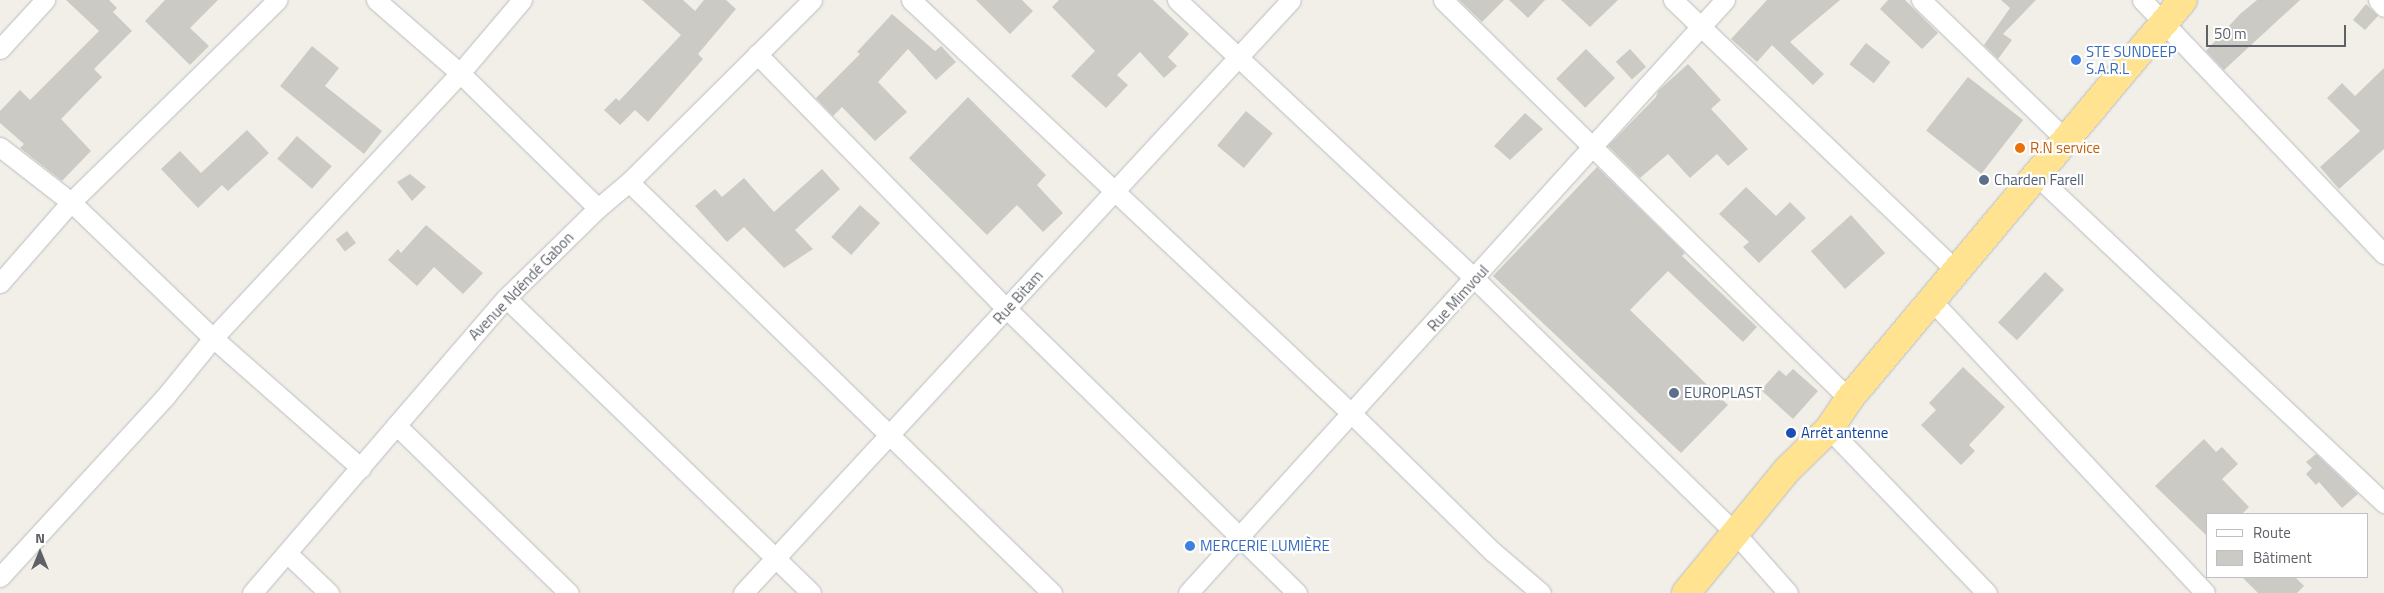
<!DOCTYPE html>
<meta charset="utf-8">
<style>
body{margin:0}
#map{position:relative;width:2384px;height:593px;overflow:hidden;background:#f1efe7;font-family:"Titillium Web",sans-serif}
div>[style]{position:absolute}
.building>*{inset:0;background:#cccac4;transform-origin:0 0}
.roads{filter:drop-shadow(0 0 1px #b9bcc1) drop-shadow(0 0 1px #b9bcc1)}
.street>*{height:19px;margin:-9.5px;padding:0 9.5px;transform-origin:9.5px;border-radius:9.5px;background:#fff}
.highway>*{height:28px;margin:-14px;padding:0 14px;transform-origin:14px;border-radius:14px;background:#ffe390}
.dots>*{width:14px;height:14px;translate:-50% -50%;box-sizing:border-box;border:2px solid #fff;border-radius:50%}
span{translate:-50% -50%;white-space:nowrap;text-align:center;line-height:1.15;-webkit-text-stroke:4.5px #fff;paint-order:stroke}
.shop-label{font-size:15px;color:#366cbe}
.left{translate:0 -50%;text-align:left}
.food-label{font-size:15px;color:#c56008}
.service-label{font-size:15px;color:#4e5e75}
.street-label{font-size:15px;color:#5e6268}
.transit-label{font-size:15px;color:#164399}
.legend{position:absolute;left:2206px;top:513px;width:162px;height:65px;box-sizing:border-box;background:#fff;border:1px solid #bfc0c3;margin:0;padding:6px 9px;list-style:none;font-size:15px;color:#5e6268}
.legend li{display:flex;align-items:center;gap:10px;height:25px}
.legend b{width:25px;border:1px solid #bfc0c3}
.north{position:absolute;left:15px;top:528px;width:50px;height:50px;-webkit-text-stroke:4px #fff;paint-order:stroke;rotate:0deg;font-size:14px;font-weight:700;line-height:20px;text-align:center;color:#5e6268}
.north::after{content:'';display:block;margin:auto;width:18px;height:22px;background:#5e6268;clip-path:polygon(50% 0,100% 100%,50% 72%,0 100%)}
.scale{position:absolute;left:2206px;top:25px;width:140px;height:22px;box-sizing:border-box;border:2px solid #5e6268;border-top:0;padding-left:6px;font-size:15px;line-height:18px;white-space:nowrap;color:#5e6268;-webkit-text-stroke:4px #fff;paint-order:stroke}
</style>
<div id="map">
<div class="building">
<i style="clip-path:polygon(66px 0,109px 0,117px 8px,113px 12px,132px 31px,94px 69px,102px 77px,61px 119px,91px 151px,62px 181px,20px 148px,24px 144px,0 123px,0 111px,20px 90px,30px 100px,99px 31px)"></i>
<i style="clip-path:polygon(165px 0,218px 0,190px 28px,209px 46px,190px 65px,145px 21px)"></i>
<i style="clip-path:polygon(642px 0,683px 0,695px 11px,704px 0,726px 0,736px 9px,698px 54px,703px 59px,648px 122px,635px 110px,620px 125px,604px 110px,616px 98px,619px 101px,681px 35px)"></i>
<i style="clip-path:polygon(976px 0,1022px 0,1033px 11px,1010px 34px)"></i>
<i style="clip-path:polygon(1059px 0,1153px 0,1189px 34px,1168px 57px,1177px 66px,1164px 78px,1140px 52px,1117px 75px,1128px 85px,1106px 108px,1071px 76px,1095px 51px,1052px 7px)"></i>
<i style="clip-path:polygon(1459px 0,1504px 0,1482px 22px)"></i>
<i style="clip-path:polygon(1509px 0,1545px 0,1528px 18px)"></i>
<i style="clip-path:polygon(1561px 0,1618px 0,1590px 27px)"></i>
<i style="clip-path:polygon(1767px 0,1840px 0,1790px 42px,1824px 74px,1813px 85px,1772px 45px,1757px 62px,1731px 39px)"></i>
<i style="clip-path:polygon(1888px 0,1905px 0,1938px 33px,1922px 49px,1880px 9px)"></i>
<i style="clip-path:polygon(2001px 0,2036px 0,2003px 34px,2012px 40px,1998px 59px,1984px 45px,2010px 8px)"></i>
<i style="clip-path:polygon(2257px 0,2300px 0,2224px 70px,2206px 51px,2240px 14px)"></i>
<i style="clip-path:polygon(2366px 4px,2378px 16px,2365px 30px,2353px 20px)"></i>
<i style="clip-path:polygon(892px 14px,935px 51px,941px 46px,956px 62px,936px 80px,908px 49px,878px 82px,907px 112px,875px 141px,842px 107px,833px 116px,816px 98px,860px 54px,857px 52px)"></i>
<i style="left:1866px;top:43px;width:31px;height:27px;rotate:38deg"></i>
<i style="clip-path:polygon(312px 46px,339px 68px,325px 86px,382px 131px,364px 154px,280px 86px)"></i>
<i style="left:1586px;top:49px;width:41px;height:42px;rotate:45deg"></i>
<i style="left:1630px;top:49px;width:24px;height:19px;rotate:48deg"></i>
<i style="clip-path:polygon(1688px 64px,1721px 100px,1711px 109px,1748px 149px,1728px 166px,1717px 154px,1690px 178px,1668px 154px,1640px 178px,1608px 146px,1656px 97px,1658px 91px)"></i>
<i style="clip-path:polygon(2384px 68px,2384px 149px,2339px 189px,2320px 167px,2360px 131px,2327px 98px,2342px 83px,2355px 96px)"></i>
<i style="left:1968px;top:77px;width:70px;height:68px;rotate:38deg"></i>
<i style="clip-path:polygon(968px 97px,1046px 175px,1037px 185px,1063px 213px,1043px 232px,1017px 205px,987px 235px,909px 158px)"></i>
<i style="left:1246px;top:111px;width:35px;height:45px;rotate:40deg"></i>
<i style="clip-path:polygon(1525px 113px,1543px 129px,1510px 160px,1494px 146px)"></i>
<i style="clip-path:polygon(247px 130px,269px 153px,228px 191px,222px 185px,198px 208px,161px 169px,180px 151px,201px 173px)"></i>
<i style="left:297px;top:136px;width:46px;height:30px;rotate:41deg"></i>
<i style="clip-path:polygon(1597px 167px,1685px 253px,1682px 256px,1757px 327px,1743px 342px,1668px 271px,1630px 310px,1728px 405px,1681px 453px,1493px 276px)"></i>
<i style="clip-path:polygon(822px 169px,840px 189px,795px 230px,813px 249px,784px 268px,744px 227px,727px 242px,695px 206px,715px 189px,722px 197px,744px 178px,774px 212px)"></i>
<i style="clip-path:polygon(410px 174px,426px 187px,412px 201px,397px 182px)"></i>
<i style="clip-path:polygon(1746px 187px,1776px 216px,1790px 202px,1806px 218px,1759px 263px,1743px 247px,1749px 242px,1719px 214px)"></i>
<i style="left:860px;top:205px;width:27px;height:43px;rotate:42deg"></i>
<i style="left:1851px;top:215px;width:51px;height:54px;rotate:48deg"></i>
<i style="clip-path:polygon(426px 225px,483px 273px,463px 294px,434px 267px,417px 286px,388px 260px,398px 249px,401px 253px)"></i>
<i style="left:347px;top:231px;width:15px;height:14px;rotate:53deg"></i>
<i style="left:2045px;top:272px;width:26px;height:69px;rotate:43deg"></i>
<i style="clip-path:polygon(1963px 367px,2005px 407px,1969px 445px,1975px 451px,1961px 465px,1921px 425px,1936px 410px,1929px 403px)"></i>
<i style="clip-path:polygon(1793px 369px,1818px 391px,1793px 419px,1761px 390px,1779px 370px,1786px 376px)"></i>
<i style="clip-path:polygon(2204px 439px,2216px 452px,2222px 447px,2238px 464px,2222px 479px,2249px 507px,2242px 514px,2208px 514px,2208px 537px,2155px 486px)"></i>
<i style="clip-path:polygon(2316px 454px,2358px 494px,2342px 508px,2319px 482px,2316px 485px,2306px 474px,2312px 468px,2306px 462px)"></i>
<i style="clip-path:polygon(2242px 577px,2295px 577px,2304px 586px,2297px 593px,2258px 593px)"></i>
</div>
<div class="roads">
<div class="street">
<i style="left:376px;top:0;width:111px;rotate:41deg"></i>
<i style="left:460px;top:73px;width:193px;rotate:44.4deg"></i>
<i style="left:911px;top:0;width:605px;rotate:43.19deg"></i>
<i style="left:1352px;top:414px;width:197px;rotate:44.4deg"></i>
<i style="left:1493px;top:552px;width:63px;rotate:40.5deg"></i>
<i style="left:1177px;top:0;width:408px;rotate:43.1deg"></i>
<i style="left:1475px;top:279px;width:363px;rotate:44.3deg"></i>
<i style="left:1735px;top:533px;width:80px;rotate:48.5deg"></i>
<i style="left:1443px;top:0;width:569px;rotate:44.5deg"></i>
<i style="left:1673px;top:0;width:394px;rotate:43.7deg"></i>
<i style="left:1921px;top:0;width:202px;rotate:44deg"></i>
<i style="left:2142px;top:0;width:351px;rotate:46.4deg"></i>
<i style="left:2378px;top:0;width:9px;rotate:49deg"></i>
<i style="left:0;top:49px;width:67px;rotate:-47.4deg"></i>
<i style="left:757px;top:54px;width:357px;rotate:45.6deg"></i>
<i style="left:1007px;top:309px;width:406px;rotate:44.4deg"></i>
<i style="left:0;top:147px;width:90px;rotate:37.8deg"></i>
<i style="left:71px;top:202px;width:197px;rotate:43.8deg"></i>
<i style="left:213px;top:338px;width:197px;rotate:41.3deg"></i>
<i style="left:2037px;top:176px;width:477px;rotate:43.3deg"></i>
<i style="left:629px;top:182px;width:590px;rotate:44.18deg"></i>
<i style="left:0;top:283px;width:108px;rotate:-48.8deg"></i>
<i style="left:71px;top:202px;width:289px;rotate:-44.4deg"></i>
<i style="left:506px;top:298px;width:424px;rotate:44deg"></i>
<i style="left:1933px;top:302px;width:398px;rotate:46.9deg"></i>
<i style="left:396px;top:425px;width:241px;rotate:44.2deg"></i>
<i style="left:1829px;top:429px;width:228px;rotate:46.1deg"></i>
<i style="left:288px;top:554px;width:57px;rotate:43.6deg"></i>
<i style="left:0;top:577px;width:244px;rotate:-47.5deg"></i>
<i style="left:165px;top:397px;width:76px;rotate:-50.9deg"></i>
<i style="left:213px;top:338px;width:362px;rotate:-47deg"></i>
<i style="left:460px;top:73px;width:96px;rotate:-49.7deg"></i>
<i style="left:252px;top:593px;width:389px;rotate:-49.3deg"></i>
<i style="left:506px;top:298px;width:129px;rotate:-44.4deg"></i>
<i style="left:598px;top:208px;width:40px;rotate:-40deg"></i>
<i style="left:629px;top:182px;width:258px;rotate:-44.8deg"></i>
<i style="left:743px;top:593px;width:807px;rotate:-47.26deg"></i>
<i style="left:1188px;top:593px;width:800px;rotate:-47.84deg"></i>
</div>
<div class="highway">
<i style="left:1686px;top:593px;width:159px;rotate:-50.6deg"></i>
<i style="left:1787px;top:470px;width:59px;rotate:-44.3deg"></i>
<i style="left:1829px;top:429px;width:36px;rotate:-56deg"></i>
<i style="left:1849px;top:399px;width:520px;rotate:-50.07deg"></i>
</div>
</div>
<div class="dots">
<i style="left:2076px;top:60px;background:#3f7fe0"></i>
<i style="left:2020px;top:148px;background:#e8710a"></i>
<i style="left:1984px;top:180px;background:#5c6f8a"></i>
<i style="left:1674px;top:393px;background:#5c6f8a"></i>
<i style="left:1791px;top:433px;background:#1a4fb4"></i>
<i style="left:1190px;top:546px;background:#3f7fe0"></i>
</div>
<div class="shop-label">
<span class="left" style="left:2086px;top:60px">STE SUNDEEP<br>S.A.R.L</span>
<span class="left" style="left:1200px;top:546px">MERCERIE LUMIÈRE</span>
</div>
<div class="food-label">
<span class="left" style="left:2030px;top:148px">R.N service</span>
</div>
<div class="service-label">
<span class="left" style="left:1994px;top:180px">Charden Farell</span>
<span class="left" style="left:1684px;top:393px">EUROPLAST</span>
</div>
<div class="street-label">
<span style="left:521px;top:286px;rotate:-46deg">Avenue Ndéndé Gabon</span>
<span style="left:1018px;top:297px;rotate:-48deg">Rue Bitam</span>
<span style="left:1458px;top:298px;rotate:-48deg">Rue Mimvoul</span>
</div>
<div class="transit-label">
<span class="left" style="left:1801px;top:433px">Arrêt antenne</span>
</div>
<ul class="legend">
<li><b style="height:6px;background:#fff"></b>Route</li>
<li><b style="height:14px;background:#cccac4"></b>Bâtiment</li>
</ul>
<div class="north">N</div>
<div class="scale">50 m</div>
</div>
